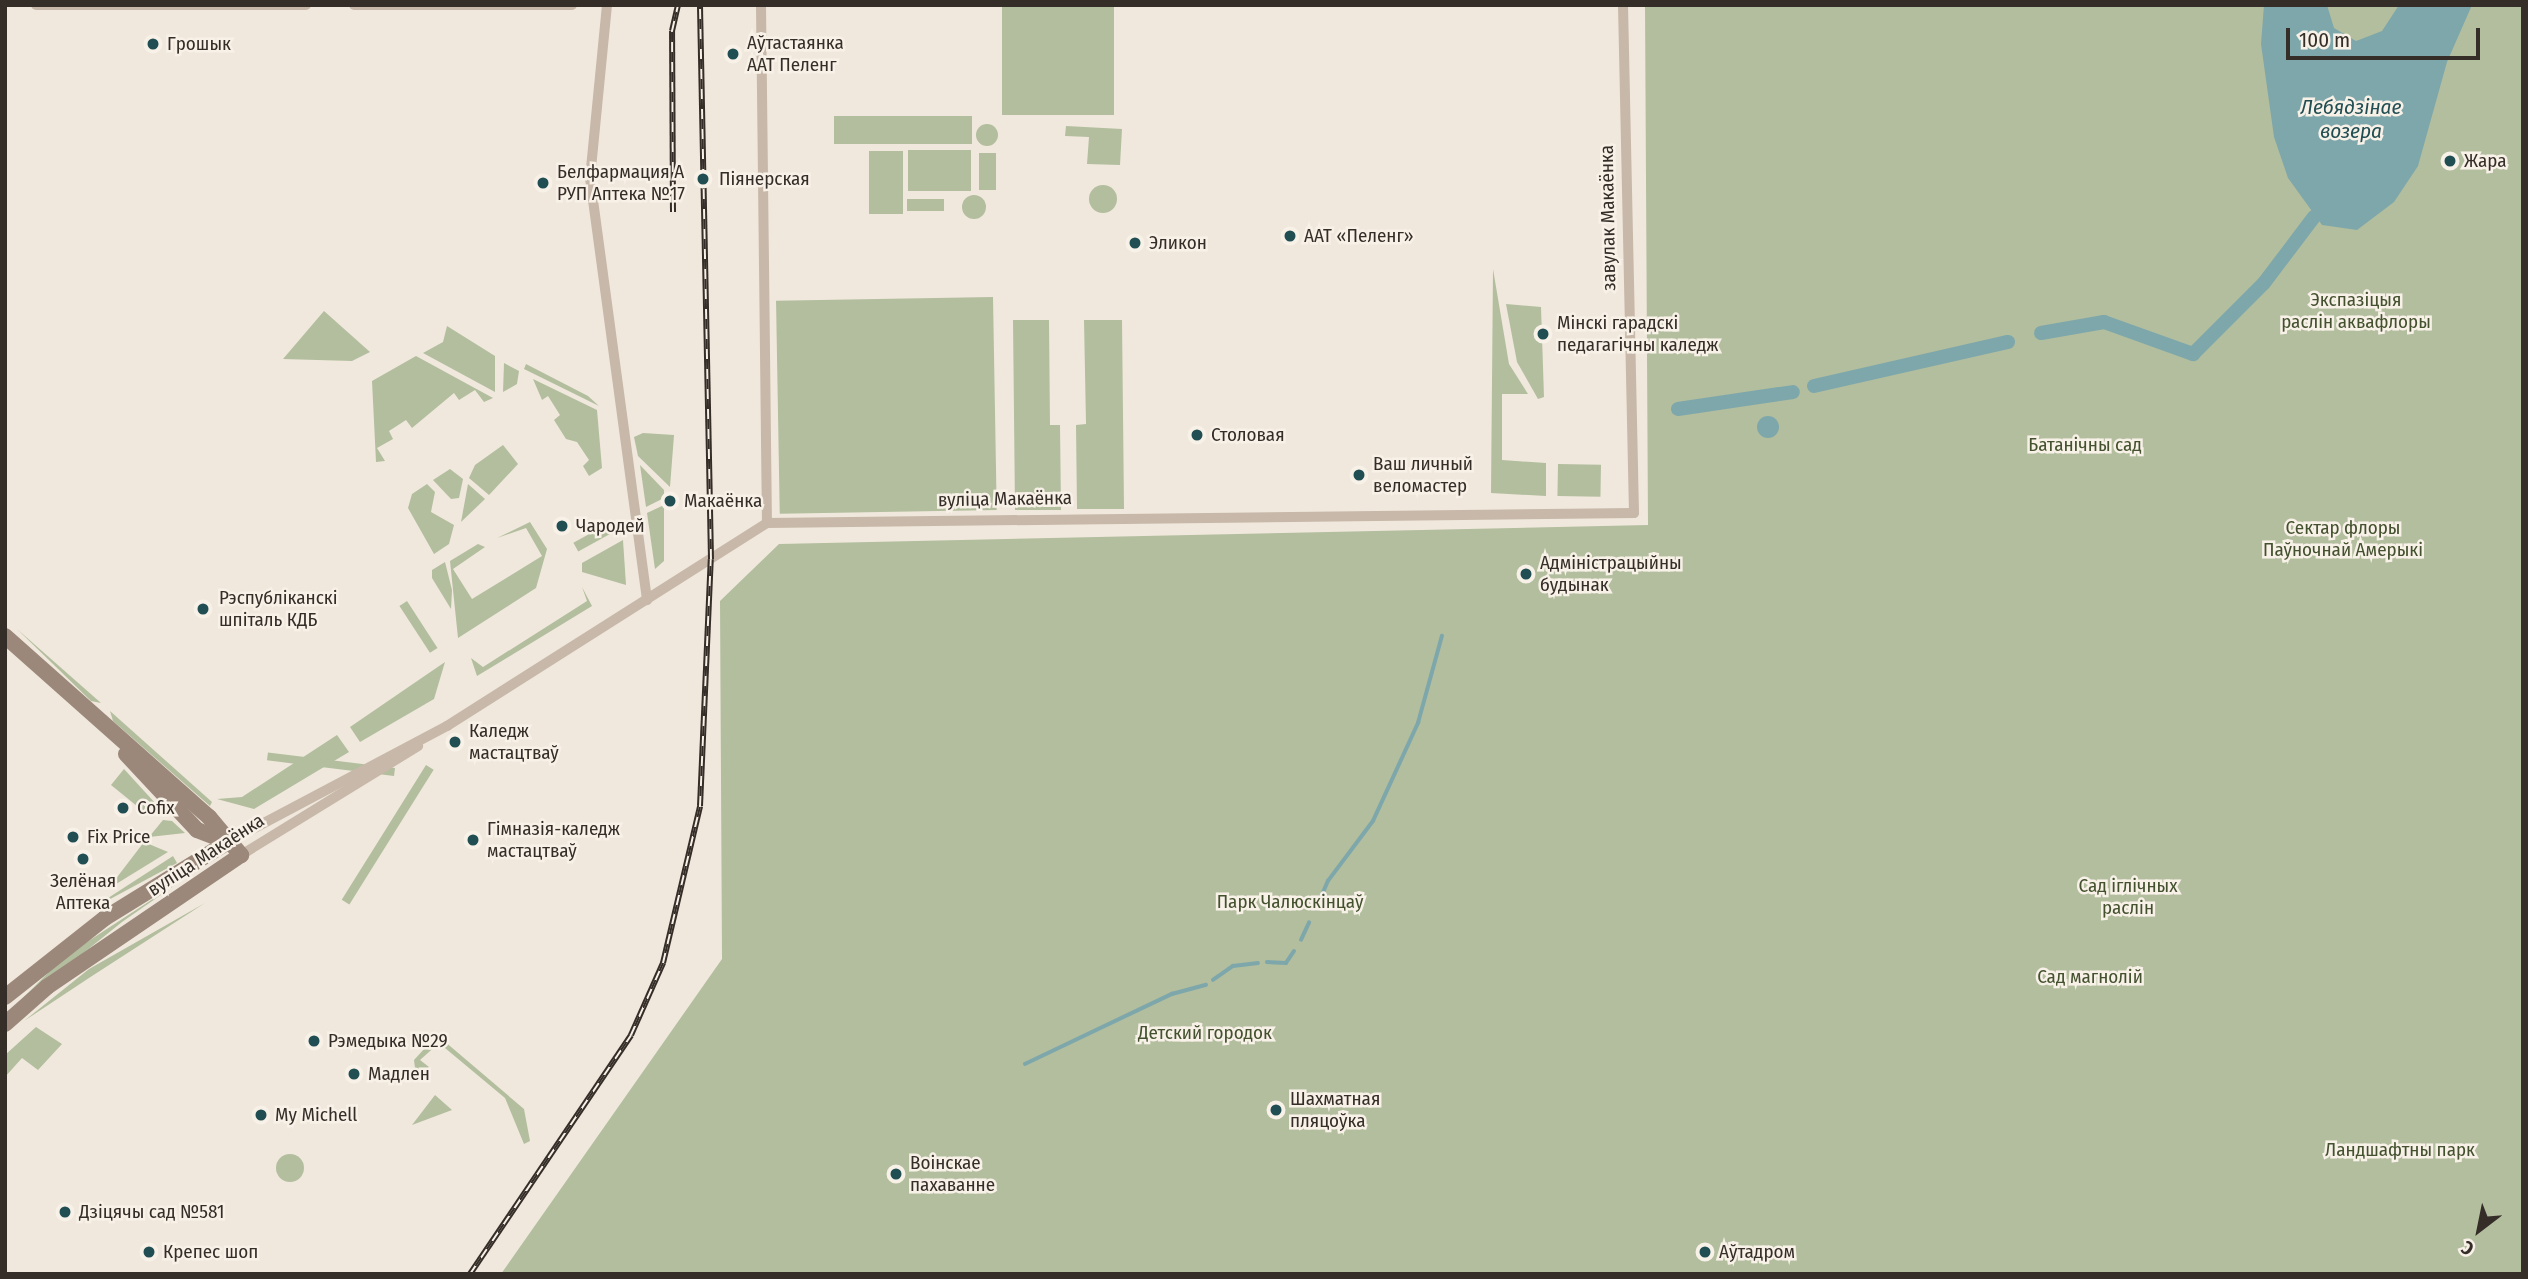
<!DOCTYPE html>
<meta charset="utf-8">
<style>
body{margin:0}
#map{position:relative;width:2528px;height:1279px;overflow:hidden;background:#f0e8dc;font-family:"Fira Sans Condensed",sans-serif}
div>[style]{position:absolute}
.green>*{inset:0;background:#b2be9e;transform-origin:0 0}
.round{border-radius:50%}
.water>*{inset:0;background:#7ea7ab}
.stream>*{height:3.5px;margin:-1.75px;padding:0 1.75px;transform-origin:1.75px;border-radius:1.75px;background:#7ea7ab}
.canal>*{height:14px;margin:-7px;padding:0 7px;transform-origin:7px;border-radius:7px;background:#7ea7ab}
.street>*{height:10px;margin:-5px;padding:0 5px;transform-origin:5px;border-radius:5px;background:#c7b8a9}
.secondary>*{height:16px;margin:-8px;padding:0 8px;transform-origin:8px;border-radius:8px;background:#9b887b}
.rail>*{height:6px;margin-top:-3px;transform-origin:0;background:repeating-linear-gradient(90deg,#f8f1e8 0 10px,#352d28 0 20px);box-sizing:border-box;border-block:2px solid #352d28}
.dots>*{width:19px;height:19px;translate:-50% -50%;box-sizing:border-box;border:4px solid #f8f1e8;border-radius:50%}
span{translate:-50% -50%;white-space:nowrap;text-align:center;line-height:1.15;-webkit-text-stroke:5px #f8f1e8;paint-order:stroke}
.poi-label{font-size:19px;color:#352d28}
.left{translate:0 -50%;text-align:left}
.street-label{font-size:19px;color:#352d28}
.park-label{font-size:19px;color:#43512e}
.water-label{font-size:21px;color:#214e53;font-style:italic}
.frame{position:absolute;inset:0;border:7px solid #352d28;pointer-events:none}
.north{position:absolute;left:2444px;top:1195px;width:70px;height:70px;-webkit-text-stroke:5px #f8f1e8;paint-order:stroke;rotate:212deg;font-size:19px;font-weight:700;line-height:28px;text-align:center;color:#352d28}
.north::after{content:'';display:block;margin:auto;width:24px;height:32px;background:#352d28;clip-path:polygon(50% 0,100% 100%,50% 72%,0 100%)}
.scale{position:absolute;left:2286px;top:28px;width:194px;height:32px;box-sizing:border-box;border:4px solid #352d28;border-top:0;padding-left:9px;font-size:21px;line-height:24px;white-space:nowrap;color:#352d28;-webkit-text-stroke:5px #f8f1e8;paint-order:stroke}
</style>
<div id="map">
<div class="green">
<i style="left:1002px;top:5px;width:112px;height:110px"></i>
<i style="clip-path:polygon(1645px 5px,2523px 5px,2523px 1274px,501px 1274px,722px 959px,720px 601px,779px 544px,1648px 525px)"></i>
<i style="left:834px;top:116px;width:138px;height:28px"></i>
<i class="round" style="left:976px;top:124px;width:22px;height:22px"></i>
<i style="clip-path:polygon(1066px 126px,1122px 129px,1120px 165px,1087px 164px,1089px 137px,1065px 136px)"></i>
<i style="left:908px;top:150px;width:63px;height:41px"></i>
<i style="left:869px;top:151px;width:34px;height:63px"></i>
<i style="left:979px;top:153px;width:17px;height:37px"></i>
<i class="round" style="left:1089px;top:185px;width:28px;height:28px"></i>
<i class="round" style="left:962px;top:195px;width:24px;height:24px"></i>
<i style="left:907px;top:199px;width:37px;height:12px"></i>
<i style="clip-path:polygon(1493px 269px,1509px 364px,1528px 394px,1502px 394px,1502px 460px,1546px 463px,1546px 496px,1491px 493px)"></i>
<i style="left:993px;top:297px;width:213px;height:217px;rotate:89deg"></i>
<i style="clip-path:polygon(1506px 304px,1541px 307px,1544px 397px,1538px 399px,1517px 362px)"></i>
<i style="clip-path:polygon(324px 311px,370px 352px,352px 361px,283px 359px)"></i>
<i style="clip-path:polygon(1013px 320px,1049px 320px,1050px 425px,1060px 425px,1061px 510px,1015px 510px)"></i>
<i style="clip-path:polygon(1084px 320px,1122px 320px,1124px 509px,1077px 509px,1076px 425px,1086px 424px)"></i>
<i style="clip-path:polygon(447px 326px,495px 356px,495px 392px,423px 353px,443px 342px)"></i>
<i style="clip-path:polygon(416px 356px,493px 398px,484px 402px,475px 390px,459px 400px,454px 393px,412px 428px,406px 420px,389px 431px,393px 439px,377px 448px,385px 461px,376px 462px,372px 381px)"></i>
<i style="clip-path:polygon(504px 363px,519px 371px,517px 384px,503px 392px)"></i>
<i style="clip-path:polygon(526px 364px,588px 396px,599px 406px,524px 369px)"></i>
<i style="clip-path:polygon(533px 379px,597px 410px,602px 468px,589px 476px,583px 466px,589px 460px,577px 442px,566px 439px,554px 420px,560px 415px,548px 396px,542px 400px)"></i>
<i style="clip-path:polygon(643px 433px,674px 435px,670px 487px,638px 456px,634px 437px)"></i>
<i style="clip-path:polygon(503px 445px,518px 464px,489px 495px,469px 478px,475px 465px)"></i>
<i style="left:1558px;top:464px;width:43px;height:32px;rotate:1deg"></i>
<i style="clip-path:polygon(640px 465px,664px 490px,664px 498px,646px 507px)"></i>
<i style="clip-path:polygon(450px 469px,463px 479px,459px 498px,451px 499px,433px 480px)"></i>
<i style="clip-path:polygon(427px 484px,435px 492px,431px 512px,454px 525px,449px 544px,434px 554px,408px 508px,412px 494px)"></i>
<i style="clip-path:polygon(468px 484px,485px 499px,461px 522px)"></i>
<i style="clip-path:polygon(664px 505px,664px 561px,655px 569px,647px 513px)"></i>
<i style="clip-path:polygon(530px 522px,547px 549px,536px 588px,458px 638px,450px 561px,478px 544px,485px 547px,453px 569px,472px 599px,542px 556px,526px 528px,497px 538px)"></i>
<i style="left:611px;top:522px;width:10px;height:43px;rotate:61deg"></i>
<i style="clip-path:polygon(623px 540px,626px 585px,582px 572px,582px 563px)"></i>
<i style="clip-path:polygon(445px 562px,452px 590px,451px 609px,432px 578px,432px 570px)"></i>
<i style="clip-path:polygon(582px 587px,592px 606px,477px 676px,471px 658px,483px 667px,587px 601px)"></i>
<i style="left:407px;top:601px;width:56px;height:9px;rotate:57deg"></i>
<i style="clip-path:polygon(17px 629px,101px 703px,91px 701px)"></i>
<i style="clip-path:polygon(445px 662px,434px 699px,360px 742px,350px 727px)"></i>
<i style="clip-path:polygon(110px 711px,212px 802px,210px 806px,113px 721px)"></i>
<i style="clip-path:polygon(337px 735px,349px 752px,254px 809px,217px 799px,242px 797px)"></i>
<i style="left:426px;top:765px;width:9px;height:159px;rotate:32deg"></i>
<i style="left:395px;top:768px;width:8px;height:128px;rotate:97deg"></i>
<i style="clip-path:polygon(124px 769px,156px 804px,148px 815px,111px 785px)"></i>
<i style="clip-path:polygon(163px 820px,172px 821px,185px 833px,149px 837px)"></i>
<i style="clip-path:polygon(144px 842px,168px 852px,108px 889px)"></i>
<i style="clip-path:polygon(173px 856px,177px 863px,88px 911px)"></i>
<i style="clip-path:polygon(188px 876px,122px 922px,5px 1016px,64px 957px)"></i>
<i style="clip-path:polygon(205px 903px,92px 976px,24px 1021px,89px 969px)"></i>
<i style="clip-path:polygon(36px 1027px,62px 1044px,38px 1070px,22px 1058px,5px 1077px,5px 1055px)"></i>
<i style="clip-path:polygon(437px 1035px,524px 1109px,530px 1141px,524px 1144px,505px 1098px,439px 1043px,420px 1060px,429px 1067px,425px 1072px,415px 1068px,414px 1060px)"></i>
<i style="clip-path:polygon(435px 1095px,452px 1110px,412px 1125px)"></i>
<i class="round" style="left:276px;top:1154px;width:28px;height:28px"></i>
</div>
<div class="water">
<i style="clip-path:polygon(2264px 5px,2327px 5px,2334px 28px,2356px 41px,2382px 31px,2399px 5px,2472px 5px,2447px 62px,2418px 166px,2394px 202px,2357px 230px,2322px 225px,2288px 178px,2274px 137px,2261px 44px)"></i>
<i class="round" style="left:1757px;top:416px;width:22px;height:22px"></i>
</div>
<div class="stream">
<i style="left:1316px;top:909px;width:30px;rotate:-67deg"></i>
<i style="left:1328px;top:881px;width:75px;rotate:-53.1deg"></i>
<i style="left:1373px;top:821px;width:108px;rotate:-65.3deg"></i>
<i style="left:1418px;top:723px;width:90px;rotate:-74.6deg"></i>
<i style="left:1301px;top:940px;width:19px;rotate:-65deg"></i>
<i style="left:1267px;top:962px;width:19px;rotate:3deg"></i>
<i style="left:1286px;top:963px;width:14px;rotate:-56deg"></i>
<i style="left:1213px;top:980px;width:24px;rotate:-35deg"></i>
<i style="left:1233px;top:966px;width:25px;rotate:-7deg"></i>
<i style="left:1025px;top:1064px;width:163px;rotate:-25.5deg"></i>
<i style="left:1172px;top:994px;width:35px;rotate:-15deg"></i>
</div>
<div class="canal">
<i style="left:2041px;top:333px;width:64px;rotate:-9.9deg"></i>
<i style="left:2104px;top:322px;width:95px;rotate:19.8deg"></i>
<i style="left:2193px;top:354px;width:100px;rotate:-45deg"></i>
<i style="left:2264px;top:283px;width:83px;rotate:-52.9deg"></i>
<i style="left:1814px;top:386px;width:199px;rotate:-12.8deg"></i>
<i style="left:1678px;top:409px;width:116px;rotate:-8.4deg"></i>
</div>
<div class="street">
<i style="left:36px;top:5px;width:270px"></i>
<i style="left:354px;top:5px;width:218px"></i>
<i style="left:607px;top:5px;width:174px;rotate:95.6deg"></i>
<i style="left:590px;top:178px;width:426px;rotate:82.3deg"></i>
<i style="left:761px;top:5px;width:518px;rotate:89.34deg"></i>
<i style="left:228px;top:842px;width:248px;rotate:-27.9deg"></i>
<i style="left:447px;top:726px;width:379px;rotate:-32.4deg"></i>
<i style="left:767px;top:523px;width:867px;rotate:-0.66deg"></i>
<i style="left:1634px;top:513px;width:508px;rotate:-91.24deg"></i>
<i style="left:241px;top:855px;width:208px;rotate:-31.6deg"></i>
</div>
<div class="secondary">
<i style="left:5px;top:636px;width:273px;rotate:41.6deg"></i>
<i style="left:209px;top:817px;width:50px;rotate:49.9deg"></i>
<i style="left:241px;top:855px;width:235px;rotate:145.8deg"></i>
<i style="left:47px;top:987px;width:56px;rotate:138.6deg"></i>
<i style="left:126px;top:754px;width:104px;rotate:46.9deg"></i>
<i style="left:197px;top:830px;width:30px;rotate:21deg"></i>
<i style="left:5px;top:997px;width:127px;rotate:-38.3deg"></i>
<i style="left:105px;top:918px;width:145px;rotate:-31.7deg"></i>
</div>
<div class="rail">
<i style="left:673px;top:212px;width:181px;rotate:-90.3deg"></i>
<i style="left:672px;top:31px;width:27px;rotate:-77deg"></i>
<i style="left:470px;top:1274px;width:288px;rotate:-56deg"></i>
<i style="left:631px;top:1035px;width:79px;rotate:-66deg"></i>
<i style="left:663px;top:963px;width:161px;rotate:-76.7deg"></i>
<i style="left:700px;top:806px;width:247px;rotate:-87.5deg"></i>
<i style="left:711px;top:559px;width:554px;rotate:-91.14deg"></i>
</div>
<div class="dots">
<i style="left:153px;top:44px;background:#214e53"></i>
<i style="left:733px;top:54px;background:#214e53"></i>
<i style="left:2450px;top:161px;background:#214e53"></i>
<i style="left:703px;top:179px;background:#214e53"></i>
<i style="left:543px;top:183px;background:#214e53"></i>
<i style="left:1290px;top:236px;background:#214e53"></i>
<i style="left:1135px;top:243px;background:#214e53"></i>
<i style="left:1543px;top:334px;background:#214e53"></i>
<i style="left:1197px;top:435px;background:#214e53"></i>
<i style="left:1359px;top:475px;background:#214e53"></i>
<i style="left:670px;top:501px;background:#214e53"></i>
<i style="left:562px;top:526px;background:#214e53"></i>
<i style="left:1526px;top:574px;background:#214e53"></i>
<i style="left:203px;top:609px;background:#214e53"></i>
<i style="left:455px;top:742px;background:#214e53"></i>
<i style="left:123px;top:808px;background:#214e53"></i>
<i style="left:73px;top:837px;background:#214e53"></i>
<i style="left:473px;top:840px;background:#214e53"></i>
<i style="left:83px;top:859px;background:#214e53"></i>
<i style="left:314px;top:1041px;background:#214e53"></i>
<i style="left:354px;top:1074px;background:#214e53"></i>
<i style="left:1276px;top:1110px;background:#214e53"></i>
<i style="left:261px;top:1115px;background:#214e53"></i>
<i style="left:896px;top:1174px;background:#214e53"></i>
<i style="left:65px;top:1212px;background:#214e53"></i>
<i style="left:149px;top:1252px;background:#214e53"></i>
<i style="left:1705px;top:1252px;background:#214e53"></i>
</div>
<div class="poi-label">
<span class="left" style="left:747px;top:54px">Аўтастаянка<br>ААТ Пеленг</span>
<span class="left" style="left:167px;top:44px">Грошык</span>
<span class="left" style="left:2464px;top:161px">Жара</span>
<span class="left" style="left:557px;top:183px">Белфармация А<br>РУП Аптека №17</span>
<span class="left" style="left:719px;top:179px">Піянерская</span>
<span class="left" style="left:1304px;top:236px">ААТ «Пеленг»</span>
<span class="left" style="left:1149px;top:243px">Эликон</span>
<span class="left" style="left:1557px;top:334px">Мінскі гарадскі<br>педагагічны каледж</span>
<span class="left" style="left:1211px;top:435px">Столовая</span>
<span class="left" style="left:1373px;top:475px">Ваш личный<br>веломастер</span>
<span class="left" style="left:684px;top:501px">Макаёнка</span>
<span class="left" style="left:576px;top:526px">Чародей</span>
<span class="left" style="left:1540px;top:574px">Адміністрацыйны<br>будынак</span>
<span class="left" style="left:219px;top:609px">Рэспубліканскі<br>шпіталь КДБ</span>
<span class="left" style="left:469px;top:742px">Каледж<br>мастацтваў</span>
<span class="left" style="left:137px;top:808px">Cofix</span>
<span class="left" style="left:487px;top:840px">Гімназія-каледж<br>мастацтваў</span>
<span class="left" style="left:87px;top:837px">Fix Price</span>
<span style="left:83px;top:892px">Зелёная<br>Аптека</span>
<span class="left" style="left:328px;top:1041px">Рэмедыка №29</span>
<span class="left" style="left:368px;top:1074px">Мадлен</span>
<span class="left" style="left:1290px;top:1110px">Шахматная<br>пляцоўка</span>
<span class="left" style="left:275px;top:1115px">My Michell</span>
<span class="left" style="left:910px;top:1174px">Воінскае<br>пахаванне</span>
<span class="left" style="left:79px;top:1212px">Дзіцячы сад №581</span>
<span class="left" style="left:163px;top:1252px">Крепес шоп</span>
<span class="left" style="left:1719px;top:1252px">Аўтадром</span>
</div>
<div class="street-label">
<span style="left:1608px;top:218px;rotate:-91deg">завулак Макаёнка</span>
<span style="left:1005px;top:499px;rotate:-1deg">вуліца Макаёнка</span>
<span style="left:206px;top:855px;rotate:-33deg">вуліца Макаёнка</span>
</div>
<div class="park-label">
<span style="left:2356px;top:311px">Экспазіцыя<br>раслін аквафлоры</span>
<span style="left:2085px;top:445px">Батанічны сад</span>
<span style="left:2343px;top:539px">Сектар флоры<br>Паўночнай Амерыкі</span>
<span style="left:2128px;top:897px">Сад іглічных<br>раслін</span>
<span style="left:1290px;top:902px">Парк Чалюскінцаў</span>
<span style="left:2090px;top:977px">Сад магнолій</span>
<span style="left:1205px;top:1033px">Детский городок</span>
<span style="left:2400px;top:1150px">Ландшафтны парк</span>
</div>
<div class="water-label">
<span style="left:2351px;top:119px">Лебядзінае<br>возера</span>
</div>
<div class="frame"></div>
<div class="north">С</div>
<div class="scale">100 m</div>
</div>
